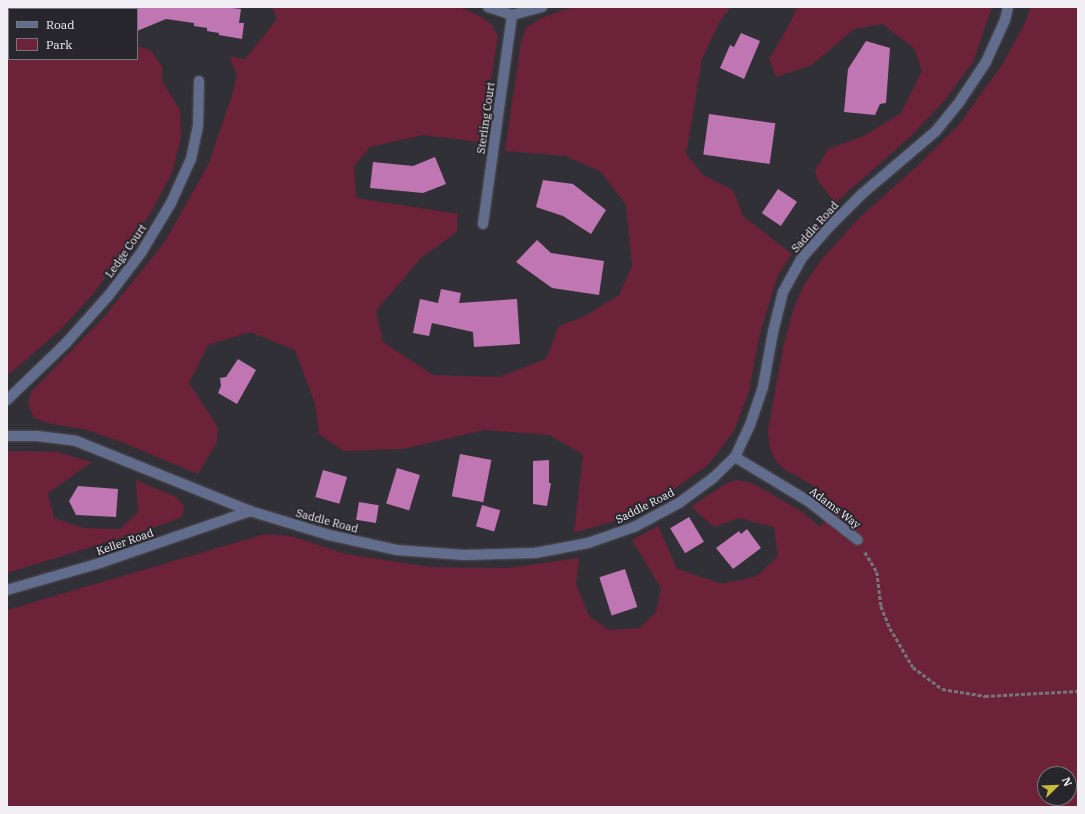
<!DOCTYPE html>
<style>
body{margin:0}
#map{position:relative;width:1085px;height:814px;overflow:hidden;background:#323037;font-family:"IBM Plex Serif",serif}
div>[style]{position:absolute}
.green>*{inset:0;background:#6c2238}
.building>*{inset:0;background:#c076b2;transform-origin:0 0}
.path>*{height:2.5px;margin-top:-1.25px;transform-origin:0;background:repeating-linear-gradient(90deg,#77757b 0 4px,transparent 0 6px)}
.roads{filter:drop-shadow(0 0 1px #514f55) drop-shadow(0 0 1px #514f55)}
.minor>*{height:10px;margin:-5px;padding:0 5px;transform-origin:5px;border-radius:5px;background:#626d8e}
span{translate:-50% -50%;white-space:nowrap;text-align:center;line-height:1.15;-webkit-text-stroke:4px #28262d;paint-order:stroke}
.street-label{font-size:11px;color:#f1eff4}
.frame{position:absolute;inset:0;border:8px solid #f1eff4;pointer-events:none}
.legend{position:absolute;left:8px;top:8px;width:130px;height:52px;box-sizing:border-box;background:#28262d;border:1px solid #78767d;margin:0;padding:5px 7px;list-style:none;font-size:12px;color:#f1eff4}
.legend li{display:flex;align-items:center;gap:8px;height:20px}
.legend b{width:20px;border:1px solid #78767d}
.north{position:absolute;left:1037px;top:766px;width:40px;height:40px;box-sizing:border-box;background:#28262d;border:1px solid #78767d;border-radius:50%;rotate:67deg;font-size:11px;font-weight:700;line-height:16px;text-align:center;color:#f1eff4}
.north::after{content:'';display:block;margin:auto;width:14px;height:18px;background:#cbba39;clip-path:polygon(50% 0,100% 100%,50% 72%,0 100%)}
</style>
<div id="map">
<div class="green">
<i style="clip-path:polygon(7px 7px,64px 7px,64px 9px,9px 9px,9px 59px,137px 59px,137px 46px,150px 50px,162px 66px,162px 81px,180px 110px,181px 137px,172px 173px,150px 214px,94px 293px,60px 330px,7px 376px)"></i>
<i style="clip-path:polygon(272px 7px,459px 7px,480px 16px,492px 25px,498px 36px,481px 142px,423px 135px,370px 147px,354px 166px,356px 198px,458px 214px,457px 232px,421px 258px,376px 311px,383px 342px,433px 375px,499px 377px,546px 359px,559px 326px,583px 317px,619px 295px,632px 266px,626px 205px,600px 171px,565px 156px,505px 151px,521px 42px,526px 28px,541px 18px,573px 7px,731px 7px,720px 21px,702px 59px,686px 154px,703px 175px,733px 190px,743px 216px,792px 254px,777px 277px,759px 337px,749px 391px,734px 431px,709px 464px,667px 494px,624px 518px,574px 533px,583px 454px,549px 435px,484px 430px,403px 449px,344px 451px,319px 434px,315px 404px,295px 350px,250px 332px,208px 345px,189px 383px,218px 427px,217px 442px,198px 474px,119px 441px,83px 429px,51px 424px,34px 418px,28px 404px,31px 392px,104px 317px,164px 243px,209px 163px,233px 92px,237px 74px,229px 57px,245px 59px,277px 19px)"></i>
<i style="clip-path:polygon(797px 7px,992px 7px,973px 62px,944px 101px,911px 136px,835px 203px,818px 181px,815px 170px,828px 149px,864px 136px,901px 113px,922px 71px,914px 48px,882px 24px,854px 29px,812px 65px,776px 77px,769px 59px,789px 25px)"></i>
<i style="clip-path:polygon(evenodd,1030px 7px,1078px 7px,1078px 807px,7px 807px,7px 610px,265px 534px,291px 536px,346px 554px,430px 567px,508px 568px,579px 558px,576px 584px,589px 616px,609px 630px,640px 628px,656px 612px,661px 588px,632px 540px,658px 526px,677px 569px,722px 584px,757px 576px,778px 556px,774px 527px,739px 518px,714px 527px,691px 507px,725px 484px,736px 480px,752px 483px,801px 511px,820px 527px,838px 508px,812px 485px,784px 469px,776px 461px,770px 448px,768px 430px,783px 348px,793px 310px,804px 285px,821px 260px,859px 218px,914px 169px,957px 127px,1002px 65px,1027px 19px,1030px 7px,1045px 774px,1069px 774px,1069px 798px,1045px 798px,1045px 774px)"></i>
<i style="clip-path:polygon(7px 451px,57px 452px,92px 462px,48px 493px,54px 518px,83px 528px,120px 529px,138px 512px,136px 480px,176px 497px,184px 506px,182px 517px,150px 529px,7px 573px)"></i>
</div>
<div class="building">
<i style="clip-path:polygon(137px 7px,225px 7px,241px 9px,239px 23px,244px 23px,242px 39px,219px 35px,219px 33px,207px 31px,207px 28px,194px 26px,194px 23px,166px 19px,137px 31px)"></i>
<i style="clip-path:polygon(741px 33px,760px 41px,744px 79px,720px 68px,730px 45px,734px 47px)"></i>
<i style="clip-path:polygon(866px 41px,890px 48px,886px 103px,880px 104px,875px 115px,844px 112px,848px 69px)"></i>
<i style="left:709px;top:114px;width:67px;height:41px;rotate:8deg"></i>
<i style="clip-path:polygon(435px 157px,446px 184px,423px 193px,370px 188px,373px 162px,413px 166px)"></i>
<i style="clip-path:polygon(543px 180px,573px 184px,606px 210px,591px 234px,563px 216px,536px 207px)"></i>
<i style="left:778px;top:189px;width:23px;height:29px;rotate:34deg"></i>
<i style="clip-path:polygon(537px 240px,551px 253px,604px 261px,599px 295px,552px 288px,516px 262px)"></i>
<i style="clip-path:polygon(441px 289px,461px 293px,459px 303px,517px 299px,520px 344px,474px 347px,473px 332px,432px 323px,429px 336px,413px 333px,420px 299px,438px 303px)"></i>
<i style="clip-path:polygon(238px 359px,256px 370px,237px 404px,218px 393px,221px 386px,220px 378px,226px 377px)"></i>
<i style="left:460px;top:454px;width:32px;height:43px;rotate:11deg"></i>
<i style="clip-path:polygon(549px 460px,549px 483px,551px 483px,547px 506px,533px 504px,533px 461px)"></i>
<i style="left:397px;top:468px;width:24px;height:37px;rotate:17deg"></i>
<i style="left:323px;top:470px;width:25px;height:28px;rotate:16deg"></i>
<i style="clip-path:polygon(78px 486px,118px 489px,116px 517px,76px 515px,69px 501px)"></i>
<i style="left:359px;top:502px;width:20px;height:18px;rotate:9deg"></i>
<i style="left:482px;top:505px;width:19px;height:22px;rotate:16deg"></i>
<i style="left:689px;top:517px;width:29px;height:22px;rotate:59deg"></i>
<i style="clip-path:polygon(747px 529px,761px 548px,733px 569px,716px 548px,739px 531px,741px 534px)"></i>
<i style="left:625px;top:569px;width:40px;height:27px;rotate:72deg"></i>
</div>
<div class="path">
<i style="left:865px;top:552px;width:23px;rotate:59deg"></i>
<i style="left:877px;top:572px;width:34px;rotate:83deg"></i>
<i style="left:881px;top:606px;width:24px;rotate:68deg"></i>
<i style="left:890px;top:628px;width:45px;rotate:59.5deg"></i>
<i style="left:913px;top:667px;width:36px;rotate:37deg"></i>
<i style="left:942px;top:689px;width:44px;rotate:9.2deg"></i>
<i style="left:985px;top:696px;width:93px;rotate:-3.1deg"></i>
</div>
<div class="roads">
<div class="minor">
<i style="left:488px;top:7px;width:25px;rotate:18deg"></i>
<i style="left:512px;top:15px;width:31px;rotate:-15deg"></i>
<i style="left:483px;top:224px;width:211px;rotate:-82.1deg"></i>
<i style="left:7px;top:400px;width:82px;rotate:-44deg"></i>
<i style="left:66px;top:343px;width:64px;rotate:-48.1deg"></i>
<i style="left:109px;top:295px;width:53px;rotate:-52.7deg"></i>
<i style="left:141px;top:253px;width:58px;rotate:-59deg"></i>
<i style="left:171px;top:203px;width:48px;rotate:-65.6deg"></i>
<i style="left:191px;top:159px;width:34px;rotate:-78deg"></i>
<i style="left:198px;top:126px;width:45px;rotate:-88.7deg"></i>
<i style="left:7px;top:436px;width:30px"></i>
<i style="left:37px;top:436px;width:39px;rotate:7deg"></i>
<i style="left:76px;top:441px;width:188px;rotate:21.9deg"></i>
<i style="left:250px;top:511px;width:83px;rotate:16.9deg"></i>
<i style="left:329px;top:535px;width:70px;rotate:12.4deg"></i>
<i style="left:397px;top:550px;width:67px;rotate:4.3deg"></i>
<i style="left:464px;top:555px;width:71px;rotate:-1.6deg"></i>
<i style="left:535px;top:553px;width:54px;rotate:-10.7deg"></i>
<i style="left:588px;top:543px;width:49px;rotate:-19.2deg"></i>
<i style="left:634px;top:527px;width:51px;rotate:-28.1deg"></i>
<i style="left:679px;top:503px;width:42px;rotate:-36.3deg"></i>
<i style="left:713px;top:478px;width:30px;rotate:-44deg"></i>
<i style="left:735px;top:457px;width:35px;rotate:-65deg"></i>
<i style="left:750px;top:425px;width:40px;rotate:-71.1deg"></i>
<i style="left:763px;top:387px;width:56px;rotate:-79.7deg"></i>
<i style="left:773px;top:332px;width:41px;rotate:-76deg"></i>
<i style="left:783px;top:292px;width:38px;rotate:-61deg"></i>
<i style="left:801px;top:259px;width:43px;rotate:-48.8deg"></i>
<i style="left:829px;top:227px;width:47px;rotate:-45deg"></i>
<i style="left:862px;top:194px;width:97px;rotate:-40.4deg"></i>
<i style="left:936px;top:131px;width:38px;rotate:-51deg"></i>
<i style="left:960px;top:101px;width:47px;rotate:-56.3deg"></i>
<i style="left:986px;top:62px;width:46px;rotate:-65.7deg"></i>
<i style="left:1005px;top:20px;width:13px;rotate:-77deg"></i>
<i style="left:735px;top:457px;width:85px;rotate:31.1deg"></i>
<i style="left:808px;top:501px;width:63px;rotate:38deg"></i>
<i style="left:7px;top:590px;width:97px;rotate:-16.2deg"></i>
<i style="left:100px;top:563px;width:159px;rotate:-19.1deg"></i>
</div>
</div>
<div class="street-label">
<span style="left:486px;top:118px;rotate:-82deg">Sterling Court</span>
<span style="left:815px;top:227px;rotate:-48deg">Saddle Road</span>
<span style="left:126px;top:251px;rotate:-55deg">Ledge Court</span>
<span style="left:645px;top:506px;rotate:-27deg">Saddle Road</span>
<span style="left:835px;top:508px;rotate:37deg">Adams Way</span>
<span style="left:327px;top:521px;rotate:15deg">Saddle Road</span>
<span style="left:125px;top:542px;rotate:-19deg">Keller Road</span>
</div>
<div class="frame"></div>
<ul class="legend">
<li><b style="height:5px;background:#626d8e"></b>Road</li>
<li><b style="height:11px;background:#6c2238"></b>Park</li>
</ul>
<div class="north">N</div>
</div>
